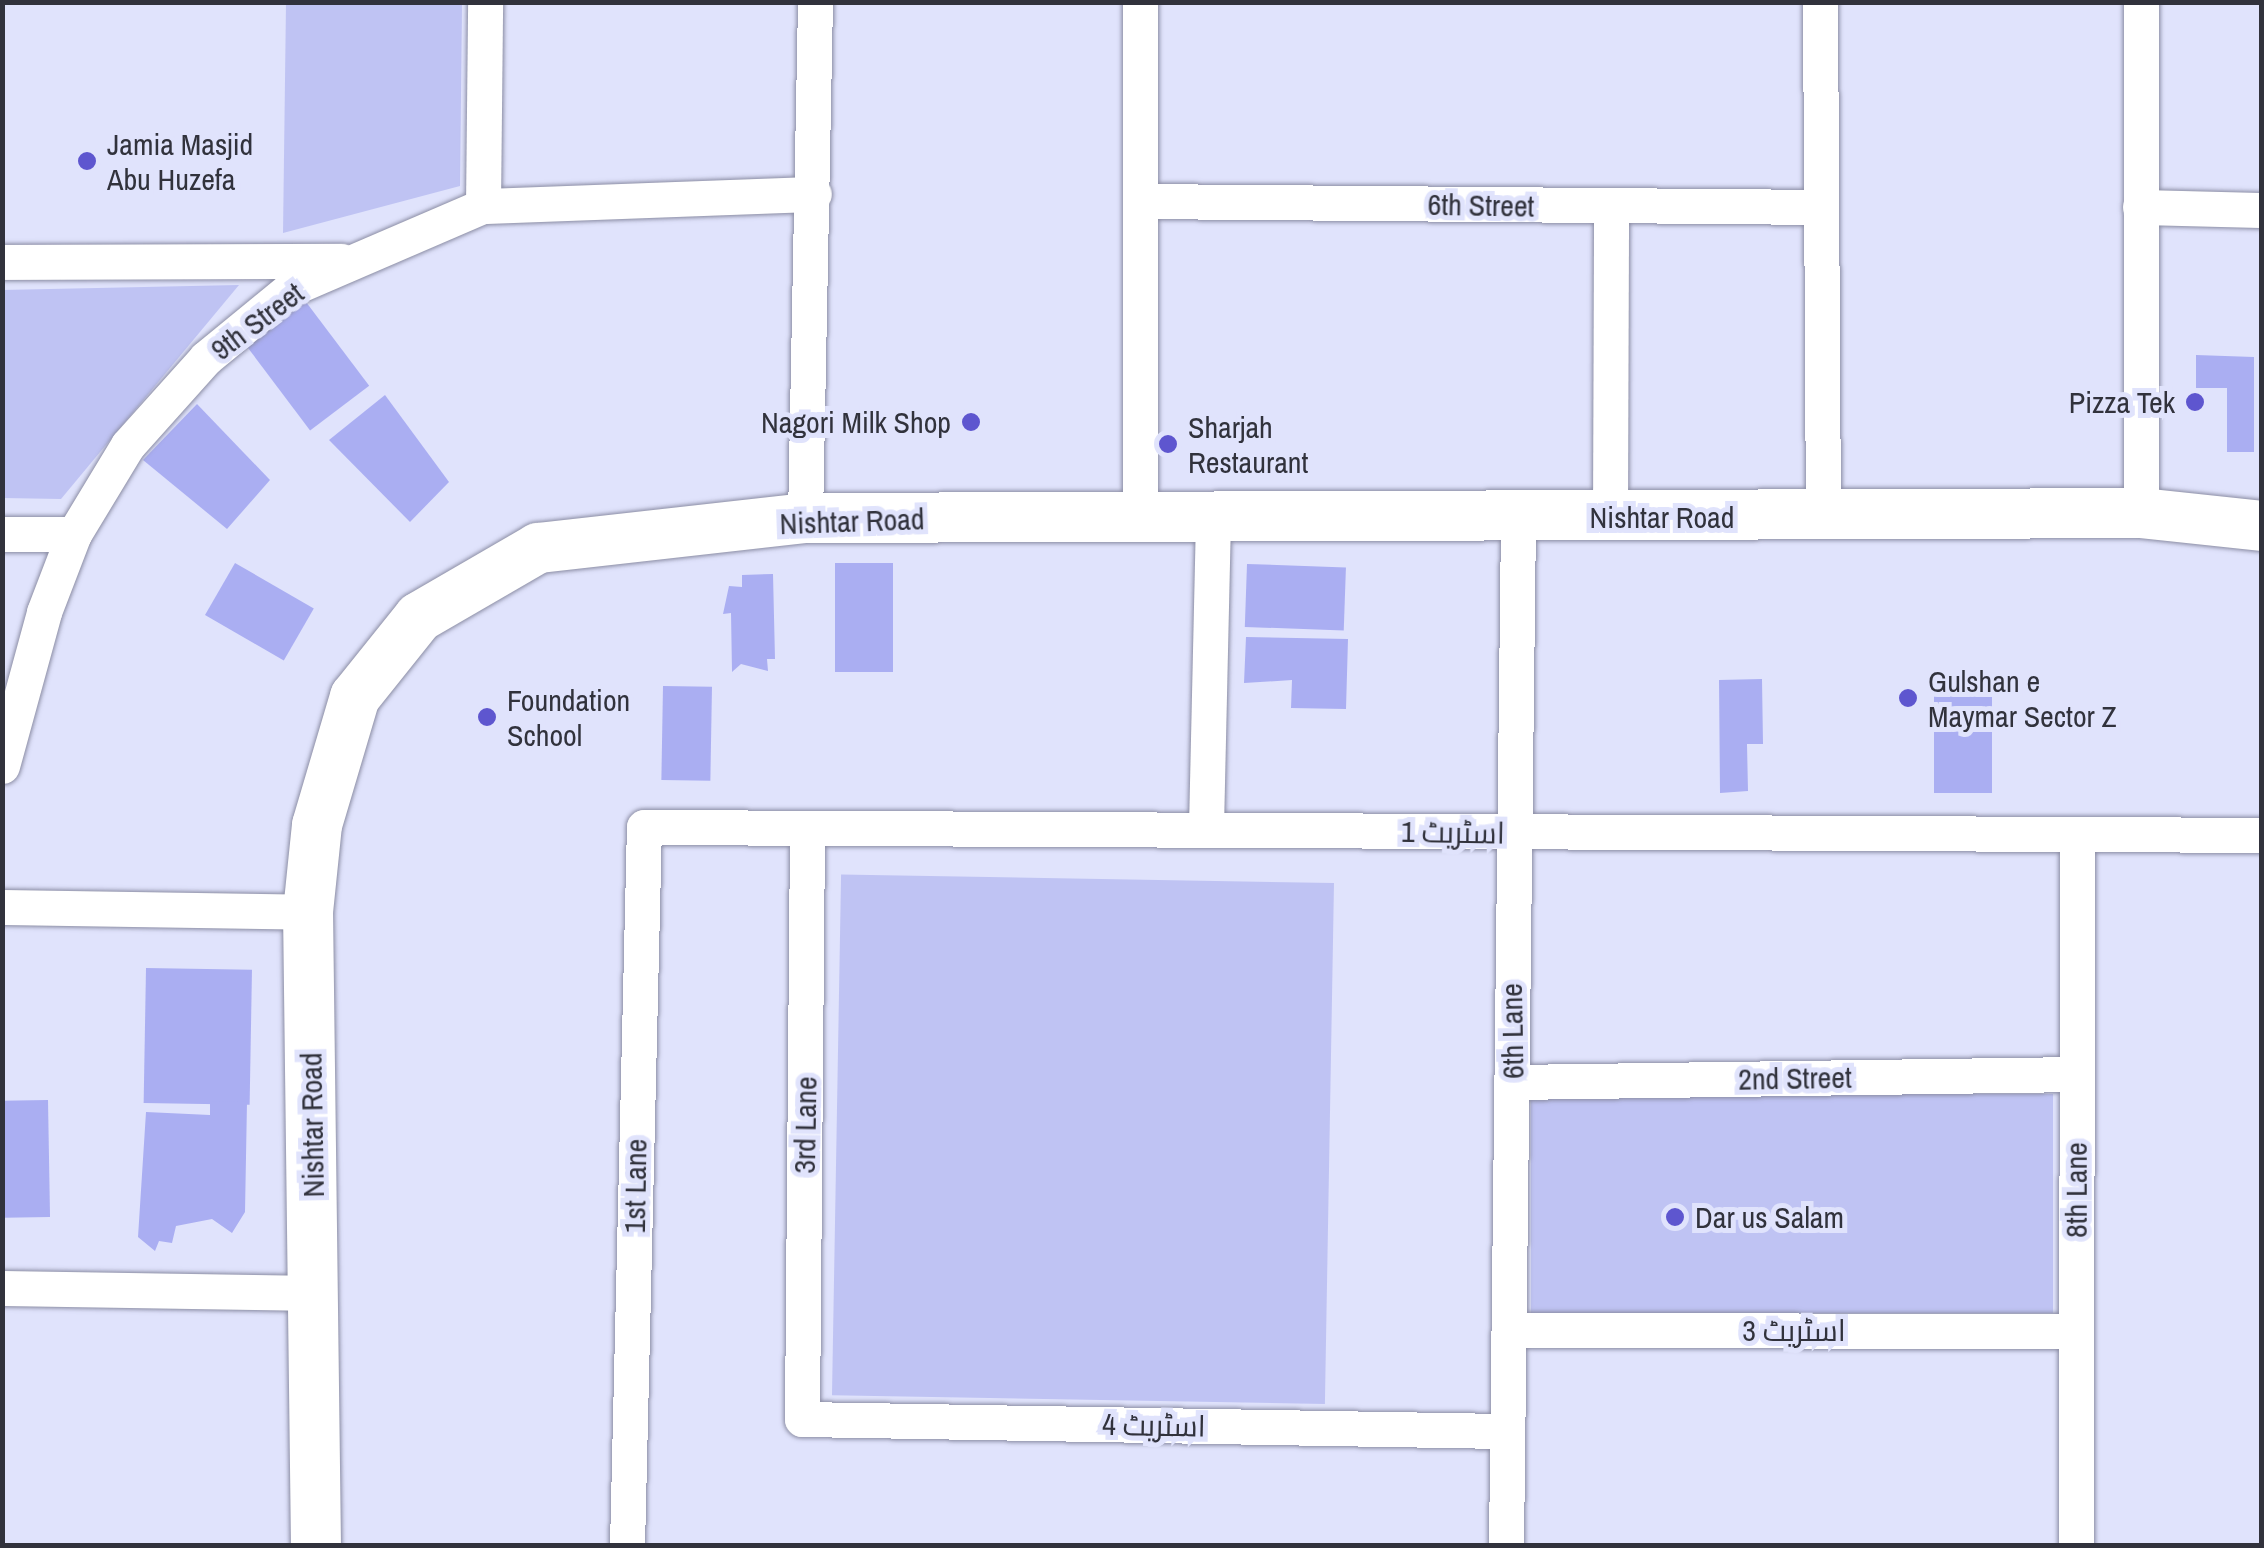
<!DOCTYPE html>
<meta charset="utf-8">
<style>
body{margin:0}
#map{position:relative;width:2264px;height:1548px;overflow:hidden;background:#e0e3fc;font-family:"Archivo Narrow",Cairo,sans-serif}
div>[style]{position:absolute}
.green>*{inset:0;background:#bfc3f3;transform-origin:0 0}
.building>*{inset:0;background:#aaaef2;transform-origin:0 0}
.roads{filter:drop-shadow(0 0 2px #8b8da4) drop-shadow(0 0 2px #8b8da4)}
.street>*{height:35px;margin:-17.5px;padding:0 17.5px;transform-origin:17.5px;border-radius:17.5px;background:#fff}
.secondary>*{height:50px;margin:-25px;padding:0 25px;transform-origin:25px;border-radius:25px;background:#fff}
.dots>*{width:28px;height:28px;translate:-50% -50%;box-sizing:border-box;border:5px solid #e0e3fc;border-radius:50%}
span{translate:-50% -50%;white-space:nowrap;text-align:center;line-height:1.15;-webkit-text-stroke:10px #e0e3fc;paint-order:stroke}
.poi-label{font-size:30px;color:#31323c}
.left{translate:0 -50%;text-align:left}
.right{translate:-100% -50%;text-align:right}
.street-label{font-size:30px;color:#31323c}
.frame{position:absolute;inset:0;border:5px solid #31323c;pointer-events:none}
</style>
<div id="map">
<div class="green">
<i style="clip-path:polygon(286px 3px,462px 3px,460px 186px,283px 233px)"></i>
<i style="clip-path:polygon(239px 285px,61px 499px,3px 498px,2px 290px)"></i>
<i style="left:1334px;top:883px;width:521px;height:493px;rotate:91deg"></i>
<i style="left:1531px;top:1094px;width:522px;height:219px"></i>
</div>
<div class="building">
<i style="left:303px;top:298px;width:110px;height:74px;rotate:53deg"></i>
<i style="clip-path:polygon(2196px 355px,2254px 357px,2254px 452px,2227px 452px,2227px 388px,2196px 388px)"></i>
<i style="clip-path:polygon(385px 395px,449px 482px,410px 522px,329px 440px)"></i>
<i style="clip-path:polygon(197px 404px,270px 480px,227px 529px,143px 460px)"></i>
<i style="left:235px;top:563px;width:91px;height:60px;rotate:30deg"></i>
<i style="left:835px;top:563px;width:58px;height:109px"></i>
<i style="left:1247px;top:564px;width:99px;height:63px;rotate:2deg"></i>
<i style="clip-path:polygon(773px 574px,775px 659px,767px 659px,768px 671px,741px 664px,732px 672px,731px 613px,723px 614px,729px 586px,742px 587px,742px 575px)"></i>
<i style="clip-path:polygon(1246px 637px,1348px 639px,1346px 709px,1291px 708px,1292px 680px,1244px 683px)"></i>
<i style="clip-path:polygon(1762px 679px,1763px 744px,1747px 744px,1748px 791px,1720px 793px,1719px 680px)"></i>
<i style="left:1934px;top:682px;width:58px;height:111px"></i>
<i style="left:663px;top:686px;width:49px;height:94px;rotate:1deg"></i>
<i style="left:146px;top:968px;width:106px;height:135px;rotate:1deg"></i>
<i style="left:48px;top:1100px;width:117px;height:46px;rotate:89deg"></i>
<i style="clip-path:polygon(210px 1101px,247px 1102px,245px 1212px,232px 1233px,212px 1219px,176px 1226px,172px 1243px,159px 1241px,155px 1251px,138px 1237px,146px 1112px,210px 1115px)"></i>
</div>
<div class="roads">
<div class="street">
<i style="left:1140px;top:2px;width:516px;rotate:90deg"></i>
<i style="left:1820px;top:2px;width:515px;rotate:89.67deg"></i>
<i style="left:1140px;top:201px;width:681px;rotate:0.5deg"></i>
<i style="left:483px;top:206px;width:204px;rotate:-89.4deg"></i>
<i style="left:2140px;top:207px;width:122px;rotate:1.4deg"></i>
<i style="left:2px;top:262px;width:339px;rotate:-0.2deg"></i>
<i style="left:2141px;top:513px;width:511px;rotate:-90deg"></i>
<i style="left:1610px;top:517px;width:311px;rotate:-89.8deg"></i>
<i style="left:805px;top:518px;width:516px;rotate:-88.89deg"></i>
<i style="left:2px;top:534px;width:72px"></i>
<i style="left:2px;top:766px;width:160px;rotate:-74.7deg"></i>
<i style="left:44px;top:612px;width:84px;rotate:-69deg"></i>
<i style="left:74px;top:534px;width:104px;rotate:-58.8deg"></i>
<i style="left:128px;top:445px;width:117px;rotate:-48.1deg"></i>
<i style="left:206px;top:358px;width:109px;rotate:-39.4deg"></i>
<i style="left:290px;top:289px;width:210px;rotate:-23.3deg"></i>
<i style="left:483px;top:206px;width:331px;rotate:-2.1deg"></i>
<i style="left:1206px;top:827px;width:309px;rotate:-88.7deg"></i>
<i style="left:807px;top:832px;width:587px;rotate:90.49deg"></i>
<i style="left:802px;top:1419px;width:705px;rotate:0.98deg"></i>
<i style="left:2px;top:907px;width:306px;rotate:0.9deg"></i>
<i style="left:1513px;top:1082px;width:563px;rotate:-0.81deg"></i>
<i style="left:2px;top:1288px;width:313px;rotate:0.9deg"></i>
<i style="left:1511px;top:1330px;width:565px;rotate:0.1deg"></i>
<i style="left:627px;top:1546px;width:719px;rotate:-88.65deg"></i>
<i style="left:644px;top:827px;width:1618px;rotate:0.28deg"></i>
<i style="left:1506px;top:1546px;width:1029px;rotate:-89.33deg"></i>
<i style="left:2076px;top:1546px;width:711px;rotate:-89.92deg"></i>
</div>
<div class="secondary">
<i style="left:316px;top:1546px;width:634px;rotate:-90.72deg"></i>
<i style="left:308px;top:912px;width:87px;rotate:-84.1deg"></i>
<i style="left:317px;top:825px;width:134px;rotate:-73.5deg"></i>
<i style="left:355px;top:697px;width:102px;rotate:-51.3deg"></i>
<i style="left:419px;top:617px;width:138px;rotate:-30.1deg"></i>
<i style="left:538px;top:548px;width:269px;rotate:-6.4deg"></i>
<i style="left:805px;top:518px;width:1336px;rotate:-0.21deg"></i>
<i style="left:2141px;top:513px;width:122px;rotate:6.1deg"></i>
</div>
</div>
<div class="dots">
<i style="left:87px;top:161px;background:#5e56cf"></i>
<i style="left:2195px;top:402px;background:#5e56cf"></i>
<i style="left:971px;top:422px;background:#5e56cf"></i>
<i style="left:1168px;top:444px;background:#5e56cf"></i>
<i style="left:1908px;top:698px;background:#5e56cf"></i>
<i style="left:487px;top:717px;background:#5e56cf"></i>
<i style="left:1675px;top:1217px;background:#5e56cf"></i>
</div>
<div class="poi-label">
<span class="left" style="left:107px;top:161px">Jamia Masjid<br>Abu Huzefa</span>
<span class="right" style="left:2175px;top:402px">Pizza Tek</span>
<span class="right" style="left:951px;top:422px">Nagori Milk Shop</span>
<span class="left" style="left:1188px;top:444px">Sharjah<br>Restaurant</span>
<span class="left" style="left:1928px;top:698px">Gulshan e<br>Maymar Sector Z</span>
<span class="left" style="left:507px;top:717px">Foundation<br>School</span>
<span class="left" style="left:1695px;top:1217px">Dar us Salam</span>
</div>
<div class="street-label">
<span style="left:1481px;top:205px;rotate:1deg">6th Street</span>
<span style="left:257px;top:321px;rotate:-37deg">9th Street</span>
<span style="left:1662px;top:517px">Nishtar Road</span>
<span style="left:852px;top:521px;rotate:-2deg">Nishtar Road</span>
<span style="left:1453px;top:832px;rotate:1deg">اسٹریٹ 1</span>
<span style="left:1512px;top:1031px;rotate:-91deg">6th Lane</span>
<span style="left:1795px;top:1078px;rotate:-1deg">2nd Street</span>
<span style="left:312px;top:1125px;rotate:-91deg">Nishtar Road</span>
<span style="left:805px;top:1125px;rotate:-89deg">3rd Lane</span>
<span style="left:635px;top:1186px;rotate:-89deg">1st Lane</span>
<span style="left:2076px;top:1190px;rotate:-90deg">8th Lane</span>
<span style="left:1794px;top:1330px">اسٹریٹ 3</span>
<span style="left:1154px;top:1425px;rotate:1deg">اسٹریٹ 4</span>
</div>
<div class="frame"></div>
</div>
